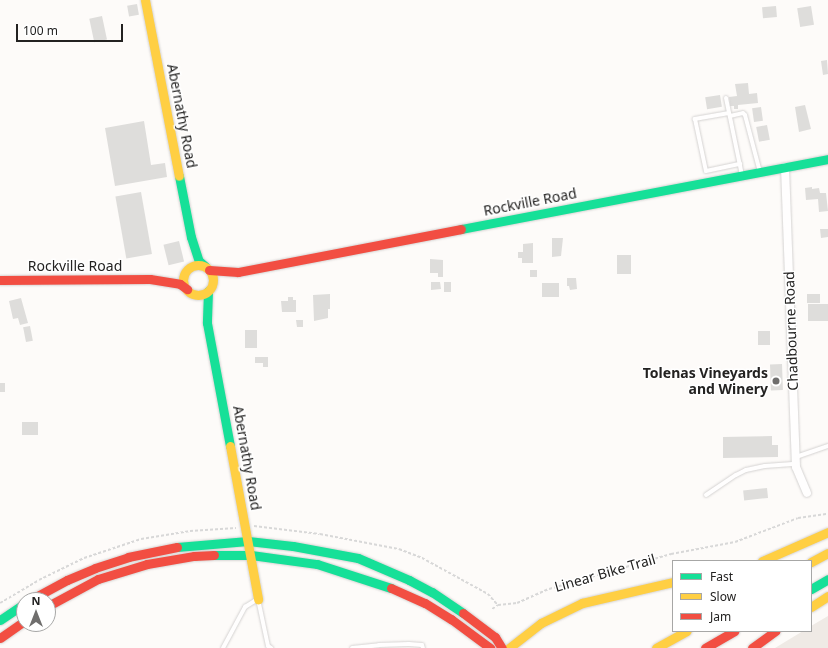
<!DOCTYPE html>
<style>
body{margin:0}
#map{position:relative;width:828px;height:648px;overflow:hidden;background:#fdfbf9;font-family:"Noto Sans",sans-serif}
div>[style]{position:absolute}
.built>*{inset:0;background:#efeae5}
.building>*{inset:0;background:#dedddb;transform-origin:0 0}
.path>*{height:1.5px;margin-top:-0.75px;transform-origin:0;background:repeating-linear-gradient(90deg,#d8d8d8 0 3px,transparent 0 5px)}
.roads{filter:drop-shadow(0 0 1px #d5d3d2) drop-shadow(0 0 1px #d5d3d2)}
.lane>*{height:4px;margin:-2px;padding:0 2px;transform-origin:2px;border-radius:2px;background:#fffefe}
.street>*{height:8px;margin:-4px;padding:0 4px;transform-origin:4px;border-radius:4px;background:#fffefe}
.fast>*{height:9px;margin:-4.5px;padding:0 4.5px;transform-origin:4.5px;border-radius:4.5px;background:#16e098}
.slow>*{height:9px;margin:-4.5px;padding:0 4.5px;transform-origin:4.5px;border-radius:4.5px;background:#ffcf43}
.slow>.ring{margin:-4.5px;padding:0;box-sizing:content-box;background:none;border:9px solid #ffcf43;border-radius:50%}
.jam>*{height:9px;margin:-4.5px;padding:0 4.5px;transform-origin:4.5px;border-radius:4.5px;background:#f24e42}
.dots>*{width:11px;height:11px;translate:-50% -50%;box-sizing:border-box;border:2px solid #fff;border-radius:50%}
span{translate:-50% -50%;white-space:nowrap;text-align:center;line-height:1.15;-webkit-text-stroke:3px #fff;paint-order:stroke}
.street-label{font-size:14px;color:#232221}
.poi-label{font-size:14px;color:#232221;font-weight:700}
.right{translate:-100% -50%;text-align:right}
.legend{position:absolute;left:672px;top:560px;width:140px;height:72px;box-sizing:border-box;background:#fff;border:1px solid #a7a7a6;margin:0;padding:5px 7px;list-style:none;font-size:12px;color:#232221}
.legend li{display:flex;align-items:center;gap:8px;height:20px}
.legend b{width:20px;border:1px solid #a7a7a6}
.north{position:absolute;left:16px;top:592px;width:40px;height:40px;box-sizing:border-box;background:#fff;border:1px solid #a7a7a6;border-radius:50%;rotate:0deg;font-size:11px;font-weight:700;line-height:16px;text-align:center;color:#232221}
.north::after{content:'';display:block;margin:auto;width:14px;height:18px;background:#6f6e6d;clip-path:polygon(50% 0,100% 100%,50% 72%,0 100%)}
.scale{position:absolute;left:16px;top:24px;width:107px;height:18px;box-sizing:border-box;border:2px solid #232221;border-top:0;padding-left:5px;font-size:12px;line-height:14px;white-space:nowrap;color:#232221;-webkit-text-stroke:3px #fff;paint-order:stroke}
</style>
<div id="map">
<div class="built">
<i style="clip-path:polygon(828px 616px,828px 648px,775px 648px,803px 631px,811px 631px,811px 626px)"></i>
</div>
<div class="building">
<i style="left:137px;top:4px;width:11px;height:10px;rotate:80deg"></i>
<i style="left:776px;top:6px;width:11px;height:14px;rotate:85deg"></i>
<i style="left:811px;top:6px;width:19px;height:14px;rotate:81deg"></i>
<i style="left:102px;top:16px;width:24px;height:13px;rotate:78deg"></i>
<i style="clip-path:polygon(827px 60px,828px 74px,823px 75px,821px 61px)"></i>
<i style="clip-path:polygon(748px 83px,749px 94px,757px 93px,758px 103px,738px 105px,738px 109px,734px 109px,734px 106px,730px 106px,729px 97px,737px 96px,735px 84px)"></i>
<i style="left:720px;top:95px;width:12px;height:15px;rotate:81deg"></i>
<i style="clip-path:polygon(805px 105px,811px 129px,799px 132px,795px 107px)"></i>
<i style="left:761px;top:107px;width:14px;height:9px;rotate:82deg"></i>
<i style="clip-path:polygon(144px 121px,151px 165px,165px 163px,167px 177px,115px 186px,105px 128px)"></i>
<i style="left:767px;top:125px;width:15px;height:11px;rotate:79deg"></i>
<i style="clip-path:polygon(812px 187px,812px 189px,819px 188px,820px 193px,826px 193px,828px 211px,819px 212px,818px 199px,806px 200px,805px 188px)"></i>
<i style="left:141px;top:192px;width:63px;height:26px;rotate:80deg"></i>
<i style="clip-path:polygon(820px 229px,828px 229px,828px 237px,821px 238px)"></i>
<i style="clip-path:polygon(552px 238px,563px 238px,561px 256px,552px 257px)"></i>
<i style="left:179px;top:241px;width:21px;height:16px;rotate:76deg"></i>
<i style="clip-path:polygon(533px 243px,533px 263px,522px 263px,522px 258px,518px 258px,518px 252px,523px 252px,523px 244px)"></i>
<i style="left:617px;top:255px;width:14px;height:19px"></i>
<i style="clip-path:polygon(430px 259px,443px 260px,443px 277px,438px 277px,438px 273px,430px 273px)"></i>
<i style="left:530px;top:270px;width:7px;height:7px"></i>
<i style="clip-path:polygon(567px 278px,576px 278px,577px 289px,570px 290px,569px 286px,567px 286px)"></i>
<i style="clip-path:polygon(431px 282px,440px 282px,441px 289px,431px 290px)"></i>
<i style="left:444px;top:282px;width:7px;height:10px"></i>
<i style="left:542px;top:283px;width:17px;height:14px"></i>
<i style="clip-path:polygon(330px 294px,330px 309px,328px 309px,328px 318px,314px 321px,313px 295px)"></i>
<i style="left:820px;top:294px;width:9px;height:13px;rotate:90deg"></i>
<i style="clip-path:polygon(288px 297px,293px 297px,293px 300px,296px 300px,296px 312px,282px 312px,281px 301px,288px 301px)"></i>
<i style="clip-path:polygon(21px 298px,28px 323px,20px 325px,18px 318px,13px 319px,9px 301px)"></i>
<i style="left:828px;top:304px;width:17px;height:20px;rotate:90deg"></i>
<i style="clip-path:polygon(296px 320px,303px 320px,303px 327px,297px 327px)"></i>
<i style="left:30px;top:326px;width:15px;height:7px;rotate:79deg"></i>
<i style="left:245px;top:330px;width:12px;height:18px"></i>
<i style="left:758px;top:331px;width:12px;height:14px"></i>
<i style="clip-path:polygon(255px 357px,268px 357px,268px 367px,263px 367px,263px 363px,255px 363px)"></i>
<i style="left:782px;top:364px;width:26px;height:12px;rotate:88deg"></i>
<i style="left:0;top:383px;width:5px;height:9px"></i>
<i style="left:22px;top:422px;width:16px;height:13px"></i>
<i style="clip-path:polygon(772px 436px,772px 445px,778px 445px,778px 457px,723px 458px,723px 437px)"></i>
<i style="left:767px;top:488px;width:10px;height:24px;rotate:84deg"></i>
</div>
<div class="path">
<i style="left:254px;top:526px;width:66px;rotate:6.9deg"></i>
<i style="left:320px;top:534px;width:80px;rotate:10.8deg"></i>
<i style="left:399px;top:549px;width:25px;rotate:21deg"></i>
<i style="left:422px;top:558px;width:75px;rotate:28.6deg"></i>
<i style="left:488px;top:594px;width:15px;rotate:48deg"></i>
<i style="left:0;top:603px;width:45px;rotate:-30.5deg"></i>
<i style="left:39px;top:580px;width:50px;rotate:-26.1deg"></i>
<i style="left:84px;top:558px;width:60px;rotate:-18.4deg"></i>
<i style="left:141px;top:539px;width:50px;rotate:-9.3deg"></i>
<i style="left:190px;top:531px;width:46px;rotate:-3.7deg"></i>
<i style="left:492px;top:609px;width:7px;rotate:-34deg"></i>
<i style="left:498px;top:605px;width:19px;rotate:-6deg"></i>
<i style="left:517px;top:603px;width:35px;rotate:-24deg"></i>
<i style="left:549px;top:589px;width:127px;rotate:-16deg"></i>
<i style="left:671px;top:554px;width:65px;rotate:-10.6deg"></i>
<i style="left:735px;top:542px;width:67px;rotate:-20.9deg"></i>
<i style="left:798px;top:518px;width:30px;rotate:-8deg"></i>
</div>
<div class="roads">
<div class="lane">
<i style="left:726px;top:98px;width:79px;rotate:78.3deg"></i>
<i style="left:729px;top:113px;width:35px;rotate:170deg"></i>
<i style="left:695px;top:119px;width:53px;rotate:78.1deg"></i>
<i style="left:706px;top:171px;width:35px;rotate:-12deg"></i>
<i style="left:730px;top:116px;width:13px;rotate:-13deg"></i>
<i style="left:743px;top:113px;width:3px;rotate:45deg"></i>
<i style="left:745px;top:115px;width:59px;rotate:75.3deg"></i>
<i style="left:796px;top:457px;width:34px;rotate:-19deg"></i>
<i style="left:706px;top:495px;width:36px;rotate:-34deg"></i>
<i style="left:736px;top:475px;width:11px;rotate:-27deg"></i>
<i style="left:746px;top:470px;width:19px;rotate:-12deg"></i>
<i style="left:765px;top:466px;width:31px;rotate:-4deg"></i>
<i style="left:223px;top:648px;width:47px;rotate:-61.8deg"></i>
<i style="left:245px;top:607px;width:15px;rotate:-32deg"></i>
<i style="left:258px;top:599px;width:48px;rotate:78deg"></i>
<i style="left:268px;top:646px;width:4px;rotate:34deg"></i>
<i style="left:352px;top:648px;width:27px;rotate:-6deg"></i>
<i style="left:379px;top:645px;width:30px;rotate:-2deg"></i>
<i style="left:409px;top:644px;width:13px;rotate:4deg"></i>
<i style="left:422px;top:645px;width:3px;rotate:72deg"></i>
</div>
<div class="street">
<i style="left:785px;top:167px;width:300px;rotate:87.9deg"></i>
<i style="left:796px;top:467px;width:28px;rotate:67deg"></i>
</div>
<div class="fast">
<i style="left:179px;top:176px;width:62px;rotate:78.9deg"></i>
<i style="left:191px;top:237px;width:25px;rotate:72deg"></i>
<i style="left:199px;top:261px;width:8px;rotate:40deg"></i>
<i style="left:461px;top:229px;width:374px;rotate:-10.8deg"></i>
<i style="left:208px;top:291px;width:32px;rotate:92deg"></i>
<i style="left:207px;top:323px;width:125px;rotate:79.4deg"></i>
<i style="left:177px;top:547px;width:71px;rotate:-4.8deg"></i>
<i style="left:248px;top:541px;width:45px;rotate:6.3deg"></i>
<i style="left:293px;top:546px;width:66px;rotate:10.5deg"></i>
<i style="left:358px;top:558px;width:56px;rotate:23.3deg"></i>
<i style="left:409px;top:580px;width:26px;rotate:28deg"></i>
<i style="left:432px;top:592px;width:37px;rotate:34deg"></i>
<i style="left:214px;top:555px;width:37px"></i>
<i style="left:251px;top:555px;width:67px;rotate:7.8deg"></i>
<i style="left:317px;top:564px;width:78px;rotate:18deg"></i>
<i style="left:811px;top:589px;width:20px;rotate:-30deg"></i>
<i style="left:0;top:620px;width:29px;rotate:-34deg"></i>
</div>
<div class="slow">
<i style="left:145px;top:0;width:179px;rotate:79.1deg"></i>
<i class="ring" style="left:183px;top:265px;width:21px;height:21px"></i>
<i style="left:230px;top:446px;width:156px;rotate:79.6deg"></i>
<i style="left:762px;top:561px;width:72px;rotate:-23.7deg"></i>
<i style="left:811px;top:562px;width:19px;rotate:-28deg"></i>
<i style="left:811px;top:607px;width:20px;rotate:-33deg"></i>
<i style="left:509px;top:648px;width:41px;rotate:-38deg"></i>
<i style="left:541px;top:623px;width:46px;rotate:-26deg"></i>
<i style="left:582px;top:603px;width:93px;rotate:-13deg"></i>
<i style="left:656px;top:648px;width:35px;rotate:-29deg"></i>
</div>
<div class="jam">
<i style="left:209px;top:270px;width:29px;rotate:4deg"></i>
<i style="left:238px;top:272px;width:227px;rotate:-10.9deg"></i>
<i style="left:0;top:280px;width:150px;rotate:-0.4deg"></i>
<i style="left:150px;top:279px;width:30px;rotate:9deg"></i>
<i style="left:180px;top:284px;width:9px;rotate:36deg"></i>
<i style="left:391px;top:588px;width:37px;rotate:24deg"></i>
<i style="left:425px;top:603px;width:31px;rotate:32deg"></i>
<i style="left:451px;top:619px;width:49px;rotate:36.6deg"></i>
<i style="left:30px;top:600px;width:42px;rotate:-28.4deg"></i>
<i style="left:67px;top:580px;width:30px;rotate:-23deg"></i>
<i style="left:95px;top:568px;width:35px;rotate:-18deg"></i>
<i style="left:128px;top:557px;width:50px;rotate:-11.5deg"></i>
<i style="left:48px;top:606px;width:57px;rotate:-28.4deg"></i>
<i style="left:98px;top:579px;width:51px;rotate:-17deg"></i>
<i style="left:147px;top:564px;width:48px;rotate:-9.7deg"></i>
<i style="left:194px;top:556px;width:20px;rotate:-3deg"></i>
<i style="left:463px;top:613px;width:40px;rotate:37deg"></i>
<i style="left:495px;top:637px;width:13px;rotate:58deg"></i>
<i style="left:0;top:638px;width:29px;rotate:-35deg"></i>
<i style="left:705px;top:648px;width:34px;rotate:-30deg"></i>
<i style="left:752px;top:648px;width:29px;rotate:-36deg"></i>
</div>
</div>
<div class="dots">
<i style="left:776px;top:381px;background:#6f6e6d"></i>
</div>
<div class="street-label">
<span style="left:182px;top:116px;rotate:79deg">Abernathy Road</span>
<span style="left:530px;top:202px;rotate:-11deg">Rockville Road</span>
<span style="left:75px;top:266px">Rockville Road</span>
<span style="left:791px;top:331px;rotate:-92deg">Chadbourne Road</span>
<span style="left:247px;top:458px;rotate:80deg">Abernathy Road</span>
<span style="left:605px;top:573px;rotate:-16deg">Linear Bike Trail</span>
</div>
<div class="poi-label">
<span class="right" style="left:768px;top:381px">Tolenas Vineyards<br>and Winery</span>
</div>
<ul class="legend">
<li><b style="height:5px;background:#16e098"></b>Fast</li>
<li><b style="height:5px;background:#ffcf43"></b>Slow</li>
<li><b style="height:5px;background:#f24e42"></b>Jam</li>
</ul>
<div class="north">N</div>
<div class="scale">100 m</div>
</div>
